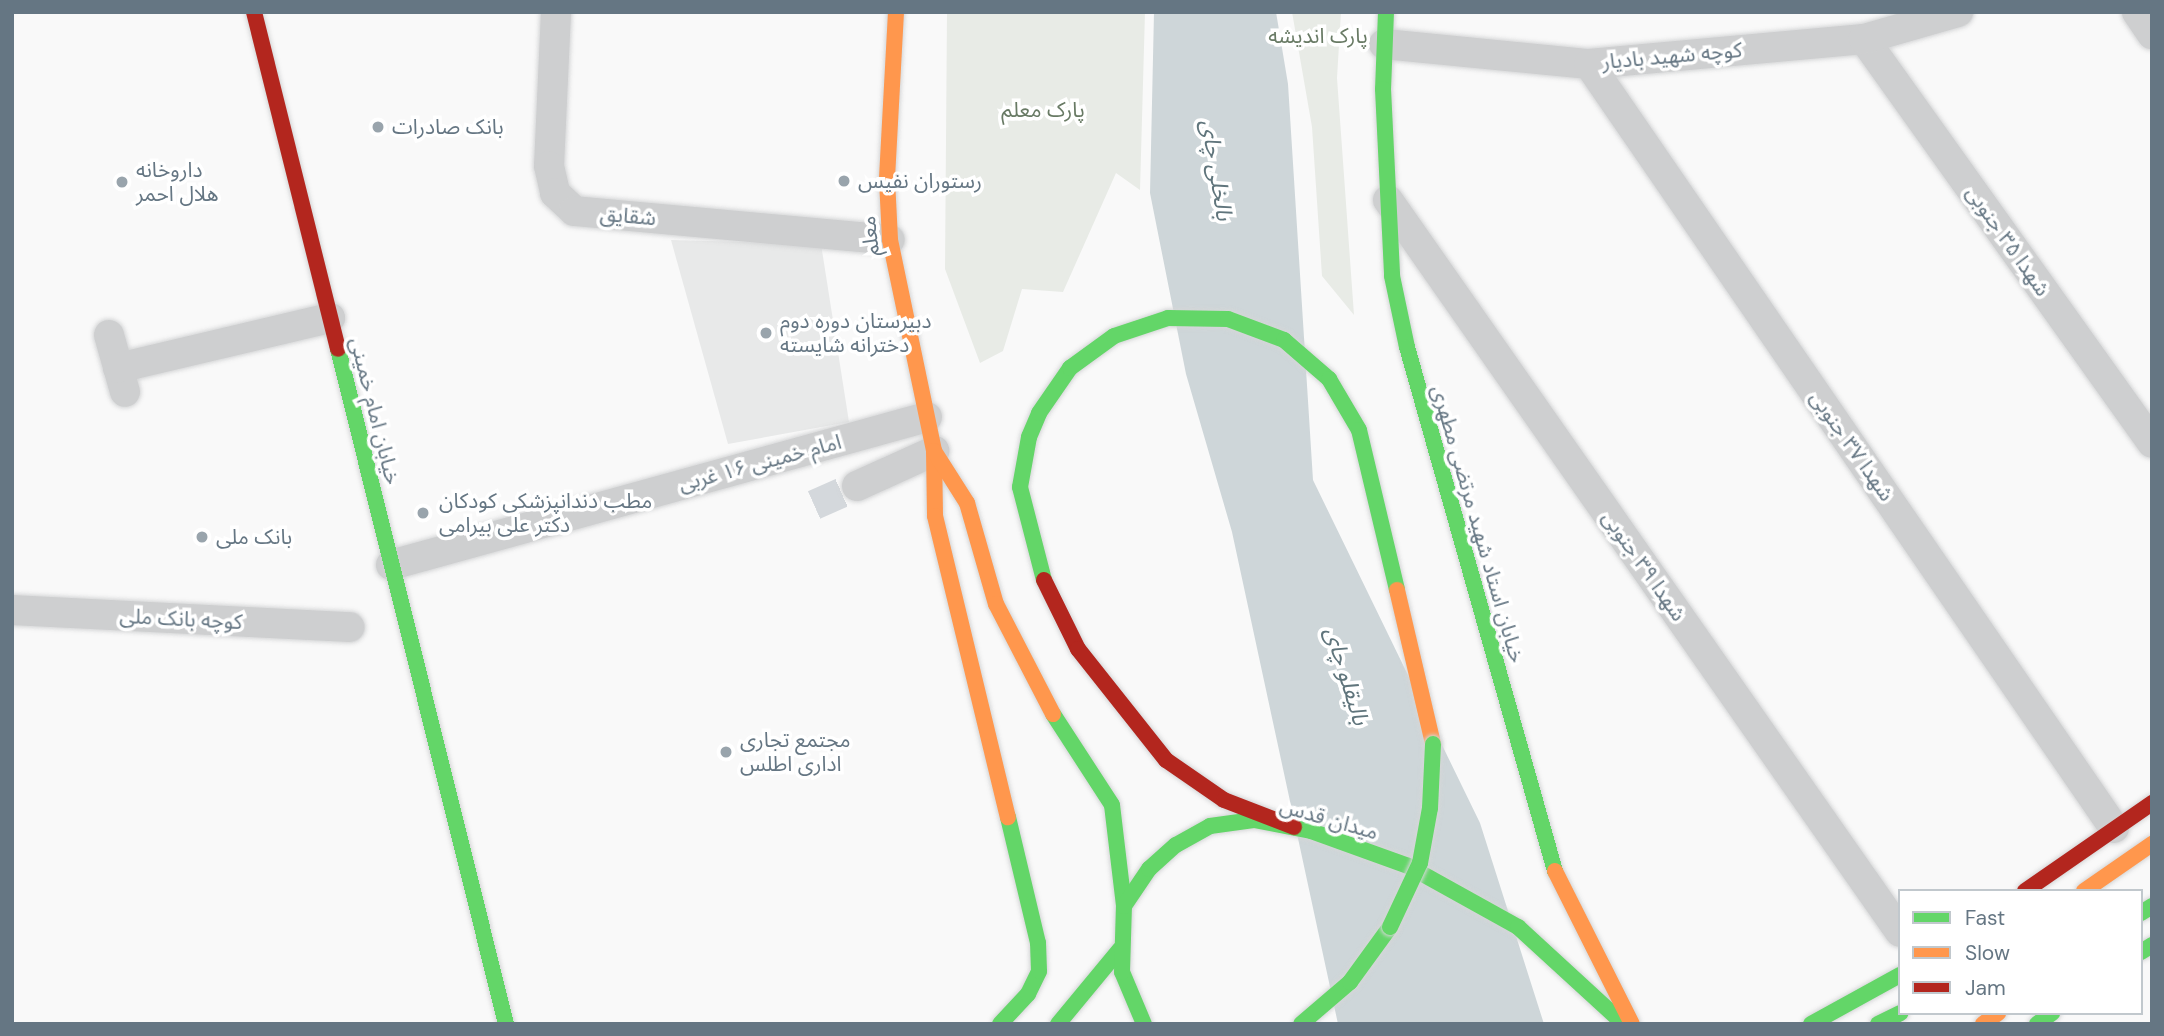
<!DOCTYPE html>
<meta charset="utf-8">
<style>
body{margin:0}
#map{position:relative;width:2164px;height:1036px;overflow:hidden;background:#f9f9f9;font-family:"DM Sans","Noto Sans Arabic",sans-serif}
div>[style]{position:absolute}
.built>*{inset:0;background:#e8e9e9}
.green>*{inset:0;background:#e8ebe6}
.water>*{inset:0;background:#ced6d9}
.street-tunnel>*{height:30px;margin-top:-15px;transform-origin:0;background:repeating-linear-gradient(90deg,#d4d8dc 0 30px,transparent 0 45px)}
.roads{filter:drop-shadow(0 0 2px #d5d6d7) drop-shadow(0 0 2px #d5d6d7)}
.street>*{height:30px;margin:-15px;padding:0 15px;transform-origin:15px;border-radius:15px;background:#cecfd0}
.fast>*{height:16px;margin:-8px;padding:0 8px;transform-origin:8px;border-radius:8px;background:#63d668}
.slow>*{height:16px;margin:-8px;padding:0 8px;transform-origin:8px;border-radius:8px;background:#ff974d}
.jam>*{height:16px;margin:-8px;padding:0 8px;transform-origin:8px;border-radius:8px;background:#b3261e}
.bridges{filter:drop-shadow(0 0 2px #d5d6d7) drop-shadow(0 0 2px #d5d6d7)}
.fast-bridge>*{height:16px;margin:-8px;padding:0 8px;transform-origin:8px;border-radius:8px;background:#63d668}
.dots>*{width:19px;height:19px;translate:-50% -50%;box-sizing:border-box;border:4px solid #fff;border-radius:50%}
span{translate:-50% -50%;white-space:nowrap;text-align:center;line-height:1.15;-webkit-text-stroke:7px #fff;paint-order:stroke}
.park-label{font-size:21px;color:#687a64}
.street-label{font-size:21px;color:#657683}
.poi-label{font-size:21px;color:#657683}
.left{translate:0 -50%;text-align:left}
.water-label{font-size:23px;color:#60757c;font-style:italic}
.frame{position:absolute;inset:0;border:14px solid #657683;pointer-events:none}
.legend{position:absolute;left:1898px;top:889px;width:245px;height:126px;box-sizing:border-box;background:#fff;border:2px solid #c1c8cd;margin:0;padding:9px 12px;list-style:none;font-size:21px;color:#657683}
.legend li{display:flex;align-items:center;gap:14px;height:35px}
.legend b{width:35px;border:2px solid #c1c8cd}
</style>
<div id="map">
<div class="built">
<i style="clip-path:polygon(671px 240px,821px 244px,849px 422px,728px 444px)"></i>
</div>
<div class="green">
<i style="clip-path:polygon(947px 12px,1145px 12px,1140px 190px,1116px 173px,1063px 292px,1022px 289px,1003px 351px,980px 363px,945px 269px)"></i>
<i style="clip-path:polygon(1292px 12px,1341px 12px,1337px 78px,1354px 315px,1322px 276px,1312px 127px)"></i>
</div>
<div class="water">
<i style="clip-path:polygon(1154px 12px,1276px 12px,1288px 84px,1313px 480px,1480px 823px,1544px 1024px,1338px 1024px,1232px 532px,1186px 374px,1150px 193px)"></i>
</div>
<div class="street-tunnel">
<i style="left:814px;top:505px;width:47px;rotate:-23.8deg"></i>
</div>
<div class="roads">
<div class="street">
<i style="left:556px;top:12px;width:154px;rotate:92.6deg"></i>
<i style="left:549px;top:166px;width:28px;rotate:77deg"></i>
<i style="left:555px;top:193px;width:26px;rotate:43deg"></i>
<i style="left:574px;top:211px;width:317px;rotate:5.2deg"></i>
<i style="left:2137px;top:12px;width:27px;rotate:56deg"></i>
<i style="left:1864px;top:39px;width:496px;rotate:54.5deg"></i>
<i style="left:1384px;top:44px;width:206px;rotate:5.6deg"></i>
<i style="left:1589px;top:64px;width:276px;rotate:-5.2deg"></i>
<i style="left:1864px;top:39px;width:98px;rotate:-16deg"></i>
<i style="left:1589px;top:64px;width:927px;rotate:55.5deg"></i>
<i style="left:1388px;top:200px;width:893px;rotate:55.03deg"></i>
<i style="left:109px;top:335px;width:59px;rotate:74.3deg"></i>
<i style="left:118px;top:368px;width:218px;rotate:-13.3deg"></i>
<i style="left:857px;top:486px;width:85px;rotate:-24.4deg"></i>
<i style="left:391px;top:565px;width:556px;rotate:-15.44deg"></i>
<i style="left:12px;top:610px;width:338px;rotate:2.9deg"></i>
</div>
<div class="fast">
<i style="left:1386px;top:12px;width:77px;rotate:92.2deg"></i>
<i style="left:1383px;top:89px;width:187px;rotate:87.2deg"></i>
<i style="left:1392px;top:276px;width:73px;rotate:78.1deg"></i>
<i style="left:1407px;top:347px;width:544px;rotate:74.23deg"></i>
<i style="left:338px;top:349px;width:696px;rotate:76.02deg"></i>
<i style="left:1044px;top:580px;width:96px;rotate:-104.5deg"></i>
<i style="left:1020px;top:487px;width:51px;rotate:-79.8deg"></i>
<i style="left:1029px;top:437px;width:26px;rotate:-67deg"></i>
<i style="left:1039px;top:413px;width:55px;rotate:-55.4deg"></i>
<i style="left:1070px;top:368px;width:54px;rotate:-36deg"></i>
<i style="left:1114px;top:336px;width:57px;rotate:-18.4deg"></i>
<i style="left:1168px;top:318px;width:60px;rotate:1deg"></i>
<i style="left:1228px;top:319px;width:60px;rotate:20.6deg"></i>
<i style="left:1284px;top:340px;width:60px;rotate:40.9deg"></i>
<i style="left:1329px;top:379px;width:59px;rotate:59.5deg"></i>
<i style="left:1359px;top:430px;width:164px;rotate:76.6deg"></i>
<i style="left:1053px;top:714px;width:108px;rotate:57deg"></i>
<i style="left:1112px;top:805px;width:102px;rotate:83.2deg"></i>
<i style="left:2141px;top:913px;width:13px;rotate:-32deg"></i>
<i style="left:2141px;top:952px;width:13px;rotate:-32deg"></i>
<i style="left:1000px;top:1024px;width:41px;rotate:-47deg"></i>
<i style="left:1028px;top:994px;width:25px;rotate:-64deg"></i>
<i style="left:1039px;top:971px;width:28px;rotate:-92deg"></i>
<i style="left:1038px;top:943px;width:130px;rotate:-103.4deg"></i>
<i style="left:1058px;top:1024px;width:97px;rotate:-50.4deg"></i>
<i style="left:1144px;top:1024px;width:56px;rotate:-112.9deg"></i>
<i style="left:1122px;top:972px;width:66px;rotate:-88.3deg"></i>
<i style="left:1124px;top:906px;width:45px;rotate:-56deg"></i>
<i style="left:1149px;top:869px;width:36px;rotate:-42deg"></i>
<i style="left:1176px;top:845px;width:39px;rotate:-29deg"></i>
<i style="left:1210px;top:826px;width:44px;rotate:-7.8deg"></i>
<i style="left:1254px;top:820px;width:58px;rotate:10.9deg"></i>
<i style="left:1311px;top:831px;width:103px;rotate:19.8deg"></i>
<i style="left:1408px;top:866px;width:126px;rotate:29deg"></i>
<i style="left:1518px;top:927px;width:144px;rotate:42.5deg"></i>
<i style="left:1301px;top:1024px;width:65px;rotate:-40.6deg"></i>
<i style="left:1350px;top:982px;width:68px;rotate:-54deg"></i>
<i style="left:1811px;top:1024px;width:102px;rotate:-28.8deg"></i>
<i style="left:1878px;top:1024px;width:25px;rotate:-26deg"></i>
<i style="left:2037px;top:1024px;width:19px;rotate:-36deg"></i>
</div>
<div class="slow">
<i style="left:896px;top:12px;width:168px;rotate:93.1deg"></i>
<i style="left:887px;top:180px;width:60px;rotate:87.1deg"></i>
<i style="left:890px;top:240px;width:216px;rotate:78.2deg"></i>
<i style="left:934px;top:451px;width:65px;rotate:89.1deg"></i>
<i style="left:935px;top:516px;width:310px;rotate:76.4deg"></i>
<i style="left:934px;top:451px;width:62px;rotate:57.6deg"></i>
<i style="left:967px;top:503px;width:105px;rotate:74deg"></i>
<i style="left:996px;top:604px;width:124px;rotate:62.6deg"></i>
<i style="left:1397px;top:590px;width:158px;rotate:76.8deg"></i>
<i style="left:1555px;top:871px;width:171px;rotate:63.3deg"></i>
<i style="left:2084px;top:891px;width:83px;rotate:-34.7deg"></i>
<i style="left:1983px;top:1024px;width:19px;rotate:-36deg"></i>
</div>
<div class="jam">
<i style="left:254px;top:12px;width:347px;rotate:76deg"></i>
<i style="left:1044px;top:580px;width:77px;rotate:63.8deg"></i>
<i style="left:1078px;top:649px;width:142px;rotate:51.6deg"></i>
<i style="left:1166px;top:760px;width:70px;rotate:34.6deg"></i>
<i style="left:1224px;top:800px;width:75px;rotate:21.1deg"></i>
<i style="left:2025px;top:891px;width:155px;rotate:-34.7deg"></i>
</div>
</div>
<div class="bridges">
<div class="fast-bridge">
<i style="left:1390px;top:927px;width:71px;rotate:-64.9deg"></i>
<i style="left:1420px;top:863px;width:56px;rotate:-79.7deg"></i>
<i style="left:1430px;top:808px;width:64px;rotate:-87.3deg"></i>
</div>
</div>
<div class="dots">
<i style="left:378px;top:127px;background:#99a4ac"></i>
<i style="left:844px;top:181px;background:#99a4ac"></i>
<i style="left:122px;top:182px;background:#99a4ac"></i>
<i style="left:766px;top:333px;background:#99a4ac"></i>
<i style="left:423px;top:513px;background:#99a4ac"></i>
<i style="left:202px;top:537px;background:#99a4ac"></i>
<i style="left:726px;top:752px;background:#99a4ac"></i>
</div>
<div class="park-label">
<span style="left:1318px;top:36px">پارک اندیشه</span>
<span style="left:1043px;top:110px">پارک معلم</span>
</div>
<div class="street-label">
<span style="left:1672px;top:56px;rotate:-5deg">کوچه شهید بادیار</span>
<span style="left:628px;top:216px;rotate:5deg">شقایق</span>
<span style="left:870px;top:236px;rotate:-96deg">معلم</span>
<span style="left:2008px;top:241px;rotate:55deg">شهدا ۳۵ جنوبی</span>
<span style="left:375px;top:411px;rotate:76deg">خیابان امام خمینی</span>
<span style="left:1852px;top:446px;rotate:55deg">شهدا ۳۷ جنوبی</span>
<span style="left:760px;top:463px;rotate:-15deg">امام خمینی ۱۶ غربی</span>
<span style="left:1478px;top:524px;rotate:74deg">خیابان استاد شهید مرتضی مطهری</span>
<span style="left:1644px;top:566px;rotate:55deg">شهدا ۳۹ جنوبی</span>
<span style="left:181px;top:619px;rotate:3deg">کوچه بانک ملی</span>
<span style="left:1329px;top:819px;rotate:16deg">میدان قدس</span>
</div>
<div class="poi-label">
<span class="left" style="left:392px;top:127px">بانک صادرات</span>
<span class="left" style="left:136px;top:182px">داروخانه<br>هلال احمر</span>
<span class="left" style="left:858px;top:181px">رستوران نفیس</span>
<span class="left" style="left:780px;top:333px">دبیرستان دوره دوم<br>دخترانه شایسته</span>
<span class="left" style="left:439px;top:513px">مطب دندانپزشکی کودکان<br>دکتر علی بیرامی</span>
<span class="left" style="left:216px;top:537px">بانک ملی</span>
<span class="left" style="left:740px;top:752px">مجتمع تجاری<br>اداری اطلس</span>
</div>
<div class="water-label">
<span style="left:1217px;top:170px;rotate:81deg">بالخلی چای</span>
<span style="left:1347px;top:676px;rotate:73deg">بالیقلو چای</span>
</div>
<div class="frame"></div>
<ul class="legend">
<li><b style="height:9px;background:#63d668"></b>Fast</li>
<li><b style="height:9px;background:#ff974d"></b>Slow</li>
<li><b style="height:9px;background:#b3261e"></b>Jam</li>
</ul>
</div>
